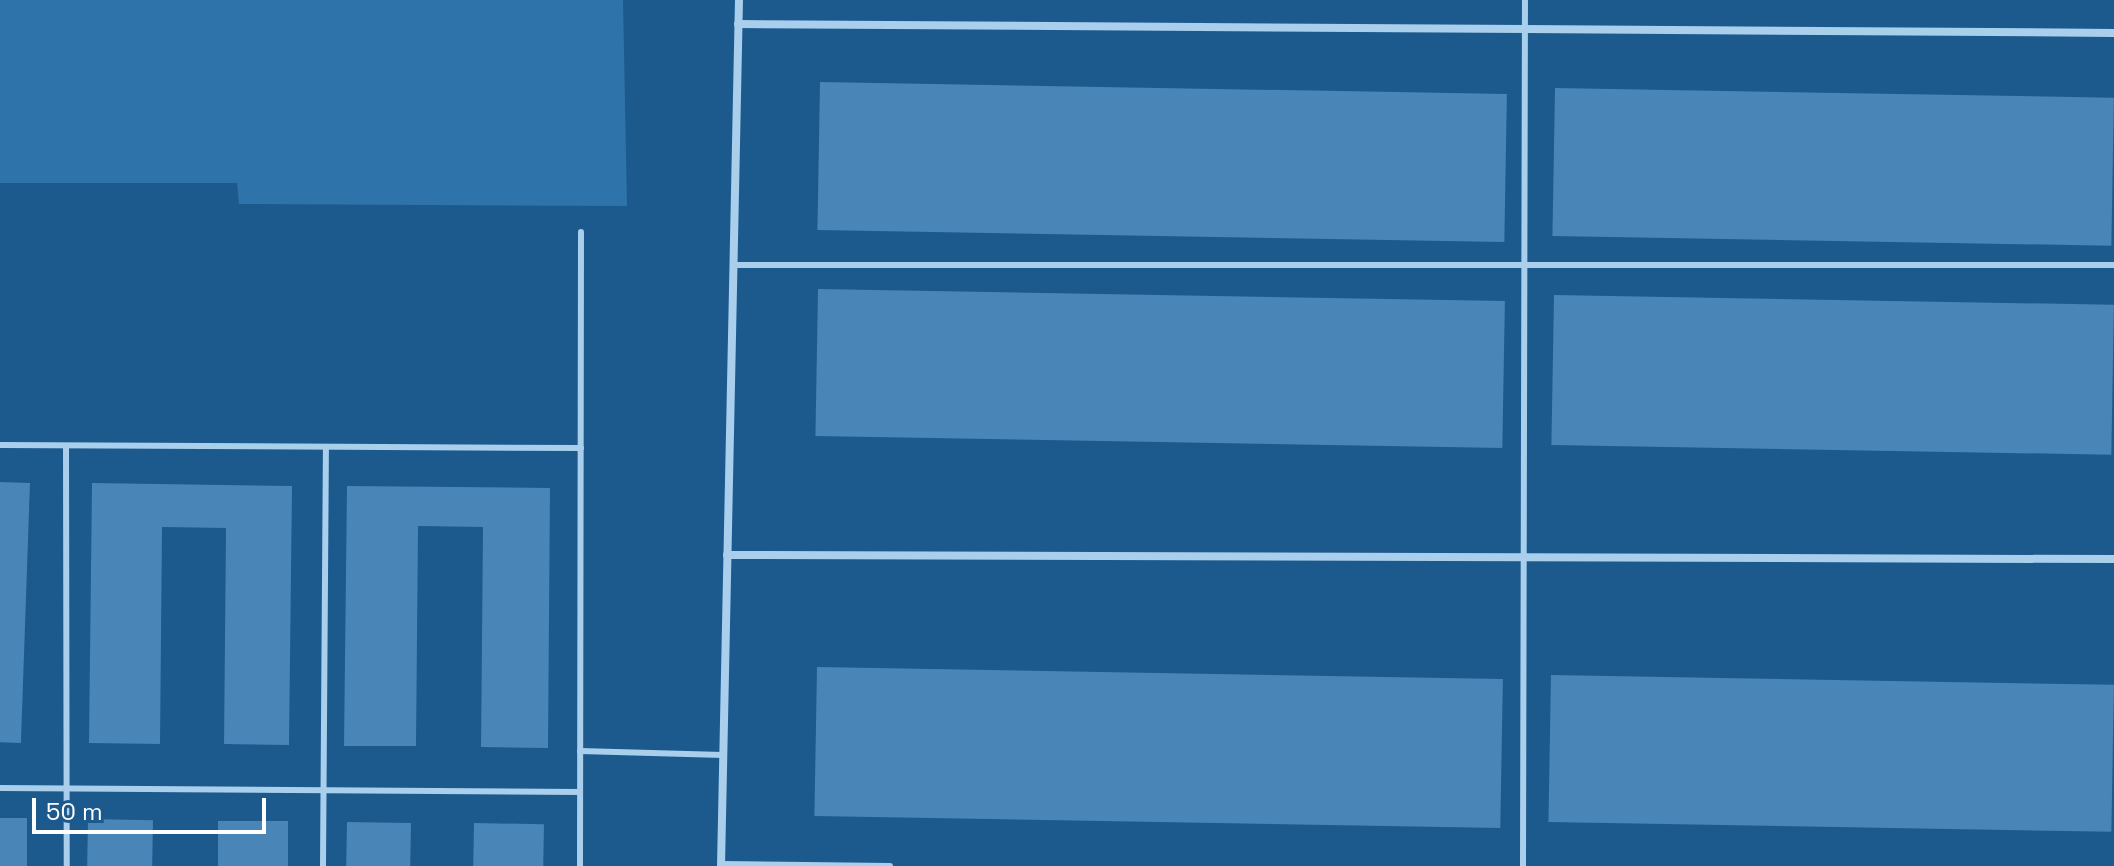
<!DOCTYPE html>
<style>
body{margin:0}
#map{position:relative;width:2114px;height:866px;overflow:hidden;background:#1c598d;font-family:"Space Grotesk",sans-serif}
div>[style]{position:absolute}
.green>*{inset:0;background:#2f73ab}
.building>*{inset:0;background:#4985b7;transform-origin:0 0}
.service>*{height:6px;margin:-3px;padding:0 3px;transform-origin:3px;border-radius:3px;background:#a9cfed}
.minor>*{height:8px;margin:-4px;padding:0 4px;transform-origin:4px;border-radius:4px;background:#a9cfed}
span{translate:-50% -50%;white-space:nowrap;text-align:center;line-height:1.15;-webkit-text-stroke:6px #1c598d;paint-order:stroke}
.scale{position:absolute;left:32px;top:798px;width:234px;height:36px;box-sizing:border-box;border:4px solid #fff;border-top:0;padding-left:10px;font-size:24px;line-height:28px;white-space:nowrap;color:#fff;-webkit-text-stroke:6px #1c598d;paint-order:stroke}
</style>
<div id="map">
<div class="green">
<i style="clip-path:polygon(0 0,623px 0,627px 206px,239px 204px,237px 183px,0 183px)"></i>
</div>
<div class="building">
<i style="left:820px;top:82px;width:687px;height:148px;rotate:1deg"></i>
<i style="left:1555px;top:88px;width:559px;height:148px;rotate:1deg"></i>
<i style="left:818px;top:289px;width:687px;height:147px;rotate:1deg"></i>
<i style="left:1554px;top:295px;width:560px;height:150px;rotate:1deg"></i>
<i style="left:0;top:482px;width:30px;height:260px;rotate:2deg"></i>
<i style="clip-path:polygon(92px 483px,292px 486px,289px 745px,224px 744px,226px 528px,162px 527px,160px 744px,89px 743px)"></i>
<i style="clip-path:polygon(347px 486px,550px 488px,548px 748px,481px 747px,483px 527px,418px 526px,416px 746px,344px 746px)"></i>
<i style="left:817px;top:667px;width:686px;height:149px;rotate:1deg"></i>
<i style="left:1551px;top:675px;width:563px;height:147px;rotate:1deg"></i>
<i style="left:0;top:818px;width:27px;height:48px"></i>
<i style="left:88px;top:819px;width:65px;height:47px;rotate:1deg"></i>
<i style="left:218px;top:821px;width:70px;height:45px"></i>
<i style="left:347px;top:822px;width:64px;height:44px;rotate:1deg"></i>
<i style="left:474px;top:823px;width:70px;height:43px;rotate:1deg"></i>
</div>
<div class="service">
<i style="left:733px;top:265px;width:1381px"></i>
<i style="left:0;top:445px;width:581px;rotate:0.3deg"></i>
<i style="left:66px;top:446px;width:420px;rotate:89.9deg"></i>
<i style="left:580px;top:751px;width:143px;rotate:1.6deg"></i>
<i style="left:0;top:788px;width:580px;rotate:0.4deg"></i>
<i style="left:721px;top:864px;width:169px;rotate:0.7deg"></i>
<i style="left:323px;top:866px;width:419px;rotate:-89.6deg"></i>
<i style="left:580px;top:866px;width:634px;rotate:-89.91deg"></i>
<i style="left:1523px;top:866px;width:866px;rotate:-89.87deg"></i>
</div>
<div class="minor">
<i style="left:738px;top:24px;width:1376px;rotate:0.37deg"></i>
<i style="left:727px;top:555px;width:1387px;rotate:0.17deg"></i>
<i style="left:721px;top:866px;width:866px;rotate:-88.81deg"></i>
</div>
<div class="scale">50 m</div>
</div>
